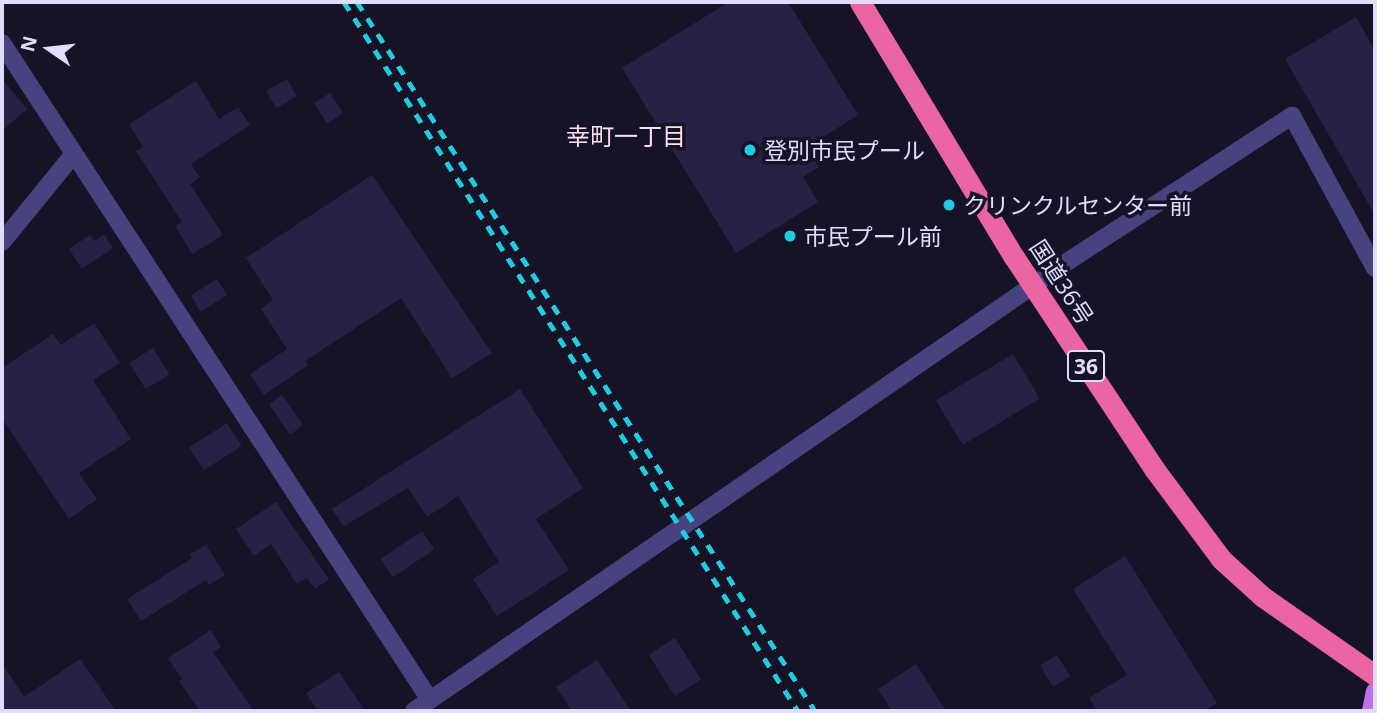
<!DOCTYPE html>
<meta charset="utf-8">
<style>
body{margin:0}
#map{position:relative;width:1377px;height:713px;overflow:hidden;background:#161326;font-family:"Open Sans","Noto Sans JP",sans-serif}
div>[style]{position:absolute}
.building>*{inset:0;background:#292145;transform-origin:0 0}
.minor>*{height:18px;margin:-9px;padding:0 9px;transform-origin:9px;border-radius:9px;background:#47437f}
.major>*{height:18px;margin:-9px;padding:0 9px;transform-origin:9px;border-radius:9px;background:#c170ed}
.highway>*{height:21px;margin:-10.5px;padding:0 10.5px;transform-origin:10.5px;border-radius:10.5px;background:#ec65a3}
.rail>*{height:5px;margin-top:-2.5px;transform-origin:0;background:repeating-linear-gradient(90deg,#1fcce3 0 10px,transparent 0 19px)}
.dots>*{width:19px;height:19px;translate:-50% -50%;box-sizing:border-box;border:4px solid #161326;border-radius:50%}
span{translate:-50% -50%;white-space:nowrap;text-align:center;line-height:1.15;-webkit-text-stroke:7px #161326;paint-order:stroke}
.shield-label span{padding:2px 5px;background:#161326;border:2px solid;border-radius:5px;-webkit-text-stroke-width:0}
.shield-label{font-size:21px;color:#e0dcfb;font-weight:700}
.poi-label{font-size:23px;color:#e0dcfb}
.left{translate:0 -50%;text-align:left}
.street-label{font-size:23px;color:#e0dcfb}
.neighbourhood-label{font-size:24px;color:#fbdef0}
.frame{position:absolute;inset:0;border:4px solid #e0dcfb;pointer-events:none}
.north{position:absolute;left:14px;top:14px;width:70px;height:70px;-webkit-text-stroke:5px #161326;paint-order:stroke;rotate:284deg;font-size:19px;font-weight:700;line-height:28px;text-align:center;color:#e0dcfb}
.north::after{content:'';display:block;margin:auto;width:24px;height:32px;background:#e0dcfb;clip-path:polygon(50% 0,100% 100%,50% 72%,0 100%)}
</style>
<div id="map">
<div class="building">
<i style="clip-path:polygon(729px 2px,788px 2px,858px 115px,807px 147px,819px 167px,803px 177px,818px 202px,736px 253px,622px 68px)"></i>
<i style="clip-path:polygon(1356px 17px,1375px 51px,1375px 215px,1285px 59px)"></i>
<i style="clip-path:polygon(2px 79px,27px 109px,2px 131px)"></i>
<i style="left:287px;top:79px;width:20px;height:24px;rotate:60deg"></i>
<i style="clip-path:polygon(196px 81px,219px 119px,238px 107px,250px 125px,191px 164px,200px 177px,190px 184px,223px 235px,192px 254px,175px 226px,182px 222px,136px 151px,143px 147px,129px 124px)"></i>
<i style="left:330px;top:93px;width:24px;height:19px;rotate:57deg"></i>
<i style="clip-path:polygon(372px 175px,492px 353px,452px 378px,401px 298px,305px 361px,308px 365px,264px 395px,250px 374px,287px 349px,261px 309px,273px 300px,246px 258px)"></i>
<i style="clip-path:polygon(104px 234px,113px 248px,82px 269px,69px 249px,90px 235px,94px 241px)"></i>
<i style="left:217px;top:279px;width:19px;height:31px;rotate:58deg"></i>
<i style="clip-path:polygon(94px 323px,120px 363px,93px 380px,131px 439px,79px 473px,97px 499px,69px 519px,2px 418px,2px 368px,53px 334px,61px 345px)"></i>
<i style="left:153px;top:348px;width:31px;height:28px;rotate:58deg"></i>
<i style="left:1013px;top:354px;width:52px;height:90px;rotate:59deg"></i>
<i style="clip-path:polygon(520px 389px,583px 488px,536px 519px,569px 570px,497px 616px,473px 579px,499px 562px,458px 496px,427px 517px,408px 488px,344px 526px,332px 509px)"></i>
<i style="left:282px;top:395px;width:37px;height:16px;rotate:55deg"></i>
<i style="left:227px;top:423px;width:27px;height:45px;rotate:57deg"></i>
<i style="clip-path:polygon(276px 502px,329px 579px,315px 589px,307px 578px,297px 584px,271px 544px,254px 556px,236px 529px)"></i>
<i style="left:422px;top:531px;width:22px;height:50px;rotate:56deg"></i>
<i style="clip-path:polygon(206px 545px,225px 575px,209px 585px,206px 580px,141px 621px,127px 599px,192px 558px,190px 554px)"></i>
<i style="clip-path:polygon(1125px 556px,1217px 703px,1204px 711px,1097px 711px,1089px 698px,1127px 675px,1073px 589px)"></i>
<i style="clip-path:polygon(211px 630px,221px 647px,213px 652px,254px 711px,200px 711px,179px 681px,182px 679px,168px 658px)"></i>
<i style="left:675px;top:638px;width:49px;height:31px;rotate:58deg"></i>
<i style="left:1057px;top:655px;width:25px;height:20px;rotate:58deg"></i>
<i style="clip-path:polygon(80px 659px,116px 711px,2px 711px,2px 663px,24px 697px)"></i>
<i style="clip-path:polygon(597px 660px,631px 711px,572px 711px,556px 687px)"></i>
<i style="clip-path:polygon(916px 664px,946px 711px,892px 711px,878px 689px)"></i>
<i style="clip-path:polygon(339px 672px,365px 711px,318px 711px,306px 693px)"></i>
</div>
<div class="minor">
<i style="left:2px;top:43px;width:784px;rotate:56.92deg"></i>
<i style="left:2px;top:242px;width:112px;rotate:-50.8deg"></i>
<i style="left:414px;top:711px;width:796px;rotate:-34.51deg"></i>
<i style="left:1070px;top:260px;width:265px;rotate:-33deg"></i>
<i style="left:1292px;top:116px;width:173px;rotate:61.4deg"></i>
</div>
<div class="major">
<i style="left:1371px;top:711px;width:20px;rotate:-79deg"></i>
</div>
<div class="highway">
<i style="left:860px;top:2px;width:298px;rotate:58.9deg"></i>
<i style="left:1014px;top:257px;width:255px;rotate:56.5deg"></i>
<i style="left:1155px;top:470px;width:111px;rotate:53.4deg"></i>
<i style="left:1221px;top:559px;width:57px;rotate:42.1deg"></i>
<i style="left:1263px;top:597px;width:136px;rotate:34.9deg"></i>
</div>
<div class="rail">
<i style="left:344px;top:2px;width:842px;rotate:57.37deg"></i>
<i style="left:357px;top:2px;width:844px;rotate:57.14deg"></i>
</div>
<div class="dots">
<i style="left:750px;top:150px;background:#1fcce3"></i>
<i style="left:949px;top:205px;background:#1fcce3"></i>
<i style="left:790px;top:236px;background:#1fcce3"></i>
</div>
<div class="shield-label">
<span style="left:1086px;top:366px">36</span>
</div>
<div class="poi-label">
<span class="left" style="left:764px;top:150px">登別市民プール</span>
<span class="left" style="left:963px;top:205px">クリンクルセンター前</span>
<span class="left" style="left:804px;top:236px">市民プール前</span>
</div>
<div class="street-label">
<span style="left:1062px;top:282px;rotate:57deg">国道36号</span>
</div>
<div class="neighbourhood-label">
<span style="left:626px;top:136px">幸町一丁目</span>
</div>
<div class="frame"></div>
<div class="north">N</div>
</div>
